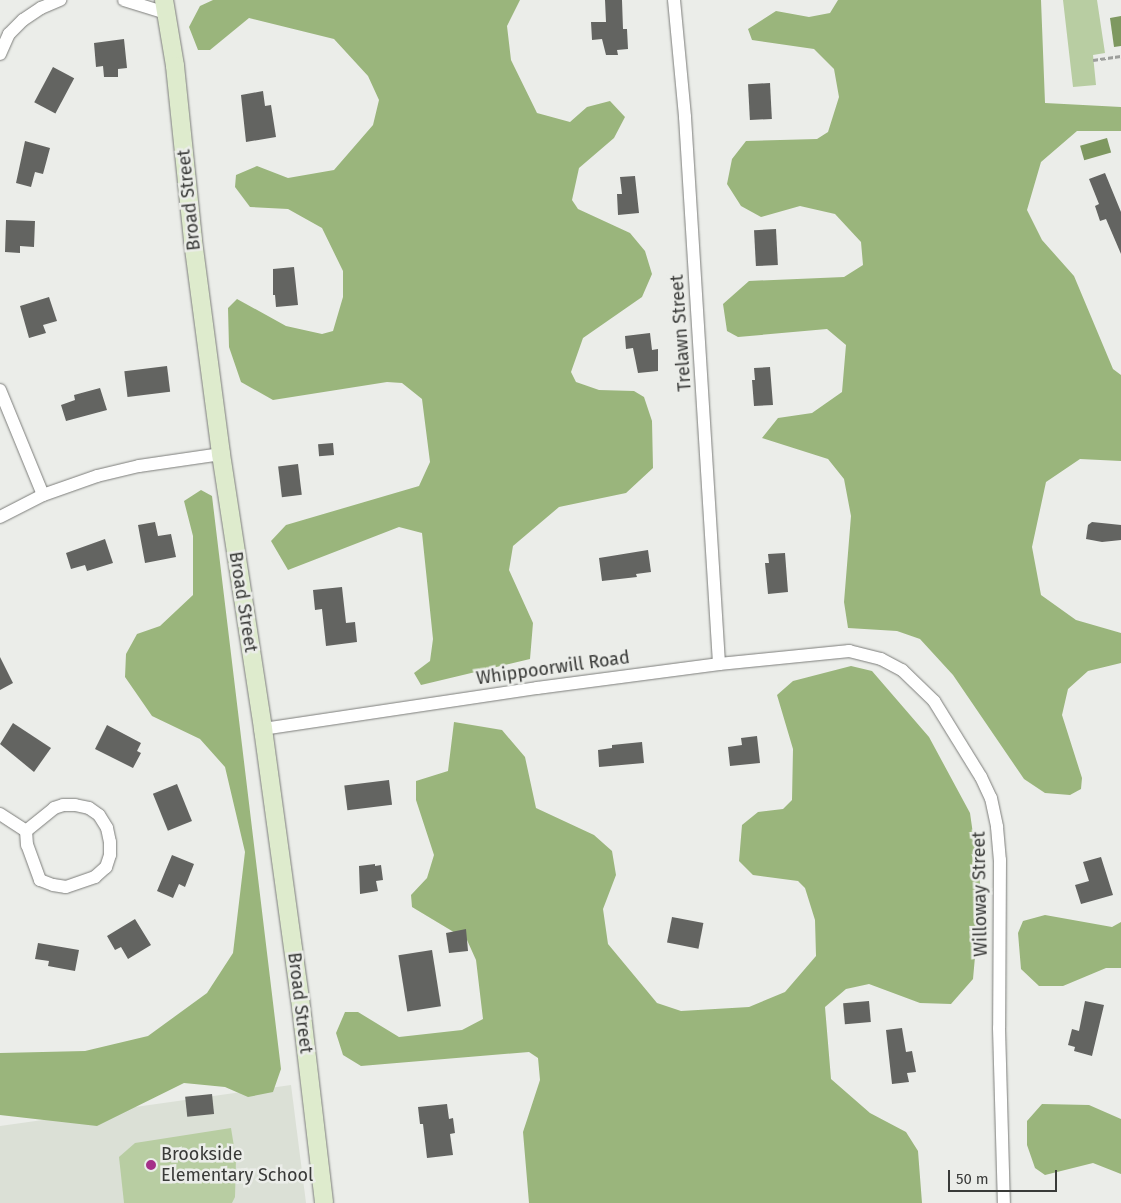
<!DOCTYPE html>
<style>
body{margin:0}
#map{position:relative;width:1121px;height:1203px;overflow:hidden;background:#ebede9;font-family:"Fira Sans",sans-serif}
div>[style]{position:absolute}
.built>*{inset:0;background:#dbe0d6}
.green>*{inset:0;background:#b8cda2}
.forest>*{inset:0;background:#9ab57c}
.water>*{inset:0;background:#7e9860;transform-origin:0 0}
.building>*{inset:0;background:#636461;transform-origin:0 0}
.path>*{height:2.5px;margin-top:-1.25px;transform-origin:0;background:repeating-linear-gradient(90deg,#9d9f9c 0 5px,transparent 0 7.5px)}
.roads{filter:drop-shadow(0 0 1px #7c7d7a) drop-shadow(0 0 1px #7c7d7a)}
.street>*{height:12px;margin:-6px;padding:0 6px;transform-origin:6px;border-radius:6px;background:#fff}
.secondary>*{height:18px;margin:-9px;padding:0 9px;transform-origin:9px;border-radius:9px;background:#deebcd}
.dots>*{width:14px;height:14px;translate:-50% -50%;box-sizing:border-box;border:2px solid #ebede9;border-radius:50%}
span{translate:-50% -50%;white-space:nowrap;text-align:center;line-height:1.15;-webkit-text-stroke:5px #ebede9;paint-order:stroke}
.street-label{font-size:18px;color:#393a38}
.poi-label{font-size:18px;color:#393a38}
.left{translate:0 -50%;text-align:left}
.scale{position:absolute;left:948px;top:1170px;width:109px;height:22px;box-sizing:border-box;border:2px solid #393a38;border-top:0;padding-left:6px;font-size:15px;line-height:18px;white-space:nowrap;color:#393a38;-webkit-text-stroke:4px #ebede9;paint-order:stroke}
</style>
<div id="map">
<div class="built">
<i style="clip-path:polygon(291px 1085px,306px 1203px,0 1203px,0 1126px)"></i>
</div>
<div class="green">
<i style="clip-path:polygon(1063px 0,1097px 0,1105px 53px,1093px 55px,1096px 85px,1073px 87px)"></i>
<i style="clip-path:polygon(231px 1128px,236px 1159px,235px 1197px,232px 1203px,124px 1203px,119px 1157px,135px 1143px)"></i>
</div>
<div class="forest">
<i style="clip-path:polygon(213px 0,520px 0,507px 26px,511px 60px,537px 113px,570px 122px,587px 107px,610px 101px,625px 117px,614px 138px,579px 168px,572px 200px,578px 209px,630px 233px,645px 251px,652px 274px,642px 297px,583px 338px,571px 372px,576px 382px,599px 390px,634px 391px,644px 397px,652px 421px,653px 468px,626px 493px,559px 507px,513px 546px,509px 570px,533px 623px,530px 659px,421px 685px,414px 673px,430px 661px,433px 639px,422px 533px,399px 527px,288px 570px,271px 541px,286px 525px,419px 486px,430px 462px,422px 399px,402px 383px,387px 382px,273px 400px,241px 382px,229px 347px,228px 308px,237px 299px,286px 326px,322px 334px,333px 331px,343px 297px,343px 271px,322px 228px,288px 209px,250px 207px,235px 187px,236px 175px,257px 166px,288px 178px,334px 170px,373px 125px,379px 100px,368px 76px,334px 39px,249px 18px,210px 50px,198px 50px,189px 27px,200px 6px)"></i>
<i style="clip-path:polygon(838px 0,1041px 0,1045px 103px,1121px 107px,1121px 131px,1077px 131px,1041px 162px,1027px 210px,1042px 240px,1074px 276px,1113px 369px,1121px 375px,1121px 461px,1080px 459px,1046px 482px,1032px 547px,1041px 595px,1076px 620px,1121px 633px,1121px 663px,1088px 671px,1068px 689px,1062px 715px,1082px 778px,1081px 789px,1070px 795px,1045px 793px,1024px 779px,953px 675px,920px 639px,897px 631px,848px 628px,844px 602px,851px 516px,844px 479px,828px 459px,762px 438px,778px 418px,812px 413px,842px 392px,846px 345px,827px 329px,738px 337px,727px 331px,723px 304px,749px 281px,844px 277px,863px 265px,861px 242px,835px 214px,800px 206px,761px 217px,741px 206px,727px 184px,732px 159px,746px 141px,817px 139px,828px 132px,839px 97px,834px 69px,814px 49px,752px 40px,748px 29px,776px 11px,809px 17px,830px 13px)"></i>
<i style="clip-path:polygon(201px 490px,212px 496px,281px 1069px,273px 1092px,248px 1097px,225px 1087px,184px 1083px,97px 1126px,0 1115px,0 1053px,85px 1051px,148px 1036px,207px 993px,233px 953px,245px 852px,225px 767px,200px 739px,152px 716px,125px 677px,126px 654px,137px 634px,160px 626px,193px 595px,193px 536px,184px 501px)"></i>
<i style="clip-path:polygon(851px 666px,872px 671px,929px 737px,970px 813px,981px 890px,973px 979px,951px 1004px,920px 1003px,869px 984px,846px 989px,825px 1007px,831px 1079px,870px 1113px,906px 1132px,918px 1151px,922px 1203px,529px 1203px,523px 1132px,540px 1080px,538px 1058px,529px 1052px,361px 1066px,343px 1055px,336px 1033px,345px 1012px,358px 1012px,399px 1037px,462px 1030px,483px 1019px,476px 960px,467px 940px,412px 907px,411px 895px,427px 878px,434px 855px,416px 800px,416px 781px,448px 771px,454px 722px,502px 730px,525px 757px,536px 808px,594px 835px,612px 851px,616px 875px,603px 909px,608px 944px,657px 1003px,681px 1011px,749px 1007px,785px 992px,816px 956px,815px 920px,805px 888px,798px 881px,753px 875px,739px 861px,742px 825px,758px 812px,783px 809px,792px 800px,793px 749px,777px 695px,793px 681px)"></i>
<i style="clip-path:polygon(1045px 915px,1112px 927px,1121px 922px,1121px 968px,1106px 968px,1063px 986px,1039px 986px,1021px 969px,1018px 933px,1023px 921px)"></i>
<i style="clip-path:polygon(1042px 1104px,1089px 1105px,1121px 1119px,1121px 1174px,1093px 1163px,1045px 1175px,1035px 1168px,1027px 1145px,1027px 1121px)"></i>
</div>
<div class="water">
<i style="clip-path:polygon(1121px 16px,1121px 46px,1114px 47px,1110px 18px)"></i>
<i style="left:1107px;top:138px;width:15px;height:28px;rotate:74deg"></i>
</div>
<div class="building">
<i style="clip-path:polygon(605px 0,622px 0,623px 29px,627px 29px,628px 49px,617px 50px,618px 55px,606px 55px,602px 39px,592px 40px,591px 22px,606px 22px)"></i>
<i style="clip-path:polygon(124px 39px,127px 68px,118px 69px,118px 77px,104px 77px,103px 66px,96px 67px,94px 43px)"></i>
<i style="left:53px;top:67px;width:24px;height:40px;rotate:28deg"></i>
<i style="left:770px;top:83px;width:36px;height:22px;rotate:87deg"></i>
<i style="clip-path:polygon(263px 91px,265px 106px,271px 105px,276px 137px,246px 142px,241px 95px)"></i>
<i style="clip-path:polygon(25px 141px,50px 148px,43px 174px,35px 172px,31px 187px,16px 183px)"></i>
<i style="clip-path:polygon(1105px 173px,1121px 212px,1121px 254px,1106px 219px,1100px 221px,1095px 206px,1099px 204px,1089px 179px)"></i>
<i style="clip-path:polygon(635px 176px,639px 213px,618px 215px,617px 194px,622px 194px,620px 177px)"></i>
<i style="clip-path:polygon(6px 220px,35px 221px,34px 247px,20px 246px,20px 253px,5px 252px)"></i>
<i style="left:776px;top:229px;width:36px;height:22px;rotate:87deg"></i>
<i style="clip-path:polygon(294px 267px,298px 305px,276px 307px,275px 295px,273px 295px,273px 269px)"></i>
<i style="clip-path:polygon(49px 297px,57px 321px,43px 325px,46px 333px,29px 338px,20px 306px)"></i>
<i style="clip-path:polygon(650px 333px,652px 350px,658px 349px,658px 371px,638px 373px,633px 348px,626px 349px,625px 336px)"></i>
<i style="left:167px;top:366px;width:26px;height:43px;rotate:83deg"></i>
<i style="clip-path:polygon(770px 367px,773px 405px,754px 406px,752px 380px,755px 380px,754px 368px)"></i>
<i style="clip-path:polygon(100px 388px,107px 410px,66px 421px,61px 405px,75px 400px,74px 395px)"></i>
<i style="left:333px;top:443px;width:12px;height:15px;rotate:85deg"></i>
<i style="left:298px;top:464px;width:31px;height:20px;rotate:83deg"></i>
<i style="clip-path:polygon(155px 522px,158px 536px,171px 534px,176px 557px,145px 563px,138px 525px)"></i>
<i style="clip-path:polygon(1092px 522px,1121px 525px,1121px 540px,1102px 542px,1086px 539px,1088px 525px)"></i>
<i style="clip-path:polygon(105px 539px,113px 563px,87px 571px,85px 565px,71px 569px,66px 553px)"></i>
<i style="clip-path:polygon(648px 550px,651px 572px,636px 574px,637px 577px,602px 581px,599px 558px)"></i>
<i style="clip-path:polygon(785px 553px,788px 592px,768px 594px,765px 563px,769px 563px,768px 554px)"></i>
<i style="clip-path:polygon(342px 587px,346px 623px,355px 622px,357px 642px,326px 646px,322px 609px,315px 610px,313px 590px)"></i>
<i style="clip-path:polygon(0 657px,13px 683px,0 690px)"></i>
<i style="clip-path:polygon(13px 723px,51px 748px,34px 772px,0 744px)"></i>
<i style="clip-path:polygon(107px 725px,141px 743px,137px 751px,141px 753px,133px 768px,95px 749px)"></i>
<i style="clip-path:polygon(757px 736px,760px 763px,730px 766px,728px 747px,742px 745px,741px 738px)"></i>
<i style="clip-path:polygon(642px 742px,644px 763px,599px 767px,598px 750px,612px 748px,612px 745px)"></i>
<i style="left:389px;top:780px;width:25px;height:45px;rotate:83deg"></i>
<i style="left:177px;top:784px;width:40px;height:26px;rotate:68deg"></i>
<i style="clip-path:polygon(172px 855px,194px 864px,185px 887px,179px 884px,173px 898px,157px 891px)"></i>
<i style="clip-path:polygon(1101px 857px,1113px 895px,1081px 904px,1075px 885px,1089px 881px,1083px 862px)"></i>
<i style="clip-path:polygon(375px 864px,375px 866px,381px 865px,383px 880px,376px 881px,378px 891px,360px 894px,359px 866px)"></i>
<i style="left:672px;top:917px;width:32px;height:26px;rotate:11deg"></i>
<i style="clip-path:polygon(135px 919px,151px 945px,128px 959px,121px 947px,115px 950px,107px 936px)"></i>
<i style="clip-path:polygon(466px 929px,468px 951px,449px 953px,446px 933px)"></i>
<i style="clip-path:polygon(38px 943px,79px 950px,75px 971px,48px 966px,49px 961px,35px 959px)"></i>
<i style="left:432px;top:950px;width:57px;height:34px;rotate:81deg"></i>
<i style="left:869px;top:1001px;width:21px;height:26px;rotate:85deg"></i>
<i style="clip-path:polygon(1085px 1001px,1104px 1005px,1092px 1056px,1074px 1051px,1075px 1047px,1068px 1045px,1072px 1029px,1079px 1031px)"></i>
<i style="clip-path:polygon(902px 1028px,906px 1052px,912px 1051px,916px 1072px,907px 1073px,909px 1082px,892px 1084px,886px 1030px)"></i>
<i style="left:212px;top:1094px;width:20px;height:27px;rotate:84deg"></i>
<i style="clip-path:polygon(447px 1104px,449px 1119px,453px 1118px,455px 1133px,450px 1134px,453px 1155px,427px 1158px,423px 1124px,420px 1124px,418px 1107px)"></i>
</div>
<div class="path">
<i style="left:1093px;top:60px;width:28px;rotate:-8deg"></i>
</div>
<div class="roads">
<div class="street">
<i style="left:124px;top:0;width:44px;rotate:17.2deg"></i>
<i style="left:674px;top:0;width:118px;rotate:84.6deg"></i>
<i style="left:685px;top:117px;width:548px;rotate:86.44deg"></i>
<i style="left:0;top:54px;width:22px;rotate:-66deg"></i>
<i style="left:9px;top:34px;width:20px;rotate:-45deg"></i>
<i style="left:23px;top:20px;width:22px;rotate:-34deg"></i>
<i style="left:41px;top:8px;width:21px;rotate:-23deg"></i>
<i style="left:0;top:390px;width:113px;rotate:67.7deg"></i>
<i style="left:0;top:517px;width:48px;rotate:-27.1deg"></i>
<i style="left:43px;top:495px;width:57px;rotate:-19.4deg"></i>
<i style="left:97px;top:476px;width:43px;rotate:-13.4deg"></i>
<i style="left:139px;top:466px;width:83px;rotate:-8.3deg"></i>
<i style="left:263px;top:729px;width:277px;rotate:-8.5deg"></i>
<i style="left:537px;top:688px;width:184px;rotate:-7.5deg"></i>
<i style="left:719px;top:664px;width:131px;rotate:-5.7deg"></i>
<i style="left:849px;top:651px;width:33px;rotate:14deg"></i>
<i style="left:881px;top:659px;width:24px;rotate:28deg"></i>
<i style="left:902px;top:670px;width:45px;rotate:44.1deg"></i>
<i style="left:934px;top:701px;width:89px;rotate:58.3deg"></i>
<i style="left:981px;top:777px;width:23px;rotate:65deg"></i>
<i style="left:991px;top:798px;width:30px;rotate:78deg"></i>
<i style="left:997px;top:827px;width:33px;rotate:85deg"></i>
<i style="left:1000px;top:860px;width:168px;rotate:90.3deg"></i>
<i style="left:999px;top:1028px;width:175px;rotate:88.4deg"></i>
<i style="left:63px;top:805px;width:12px"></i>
<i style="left:75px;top:805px;width:14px;rotate:12deg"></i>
<i style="left:89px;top:808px;width:12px;rotate:35deg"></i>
<i style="left:99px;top:815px;width:15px;rotate:58deg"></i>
<i style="left:107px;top:828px;width:14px;rotate:78deg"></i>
<i style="left:110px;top:842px;width:13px;rotate:90deg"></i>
<i style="left:110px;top:855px;width:13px;rotate:108deg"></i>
<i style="left:106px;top:867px;width:15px;rotate:138deg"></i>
<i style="left:95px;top:877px;width:31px;rotate:161deg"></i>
<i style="left:66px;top:887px;width:13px;rotate:-171deg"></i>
<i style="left:53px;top:885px;width:14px;rotate:-159deg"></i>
<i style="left:40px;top:880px;width:37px;rotate:-110deg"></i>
<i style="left:27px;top:845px;width:14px;rotate:-94deg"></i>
<i style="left:26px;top:831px;width:36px;rotate:-39deg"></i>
<i style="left:54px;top:808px;width:9px;rotate:-18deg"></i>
<i style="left:0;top:814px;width:31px;rotate:33deg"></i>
</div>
<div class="secondary">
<i style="left:164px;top:0;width:67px;rotate:80.5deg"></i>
<i style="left:175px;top:66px;width:176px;rotate:84.1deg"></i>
<i style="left:193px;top:241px;width:215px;rotate:82.5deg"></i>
<i style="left:221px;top:454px;width:278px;rotate:81.3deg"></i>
<i style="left:263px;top:729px;width:272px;rotate:82.2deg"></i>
<i style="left:300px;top:998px;width:206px;rotate:83.3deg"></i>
</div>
</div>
<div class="dots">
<i style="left:151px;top:1165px;background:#a53089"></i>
</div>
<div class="street-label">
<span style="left:189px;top:200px;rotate:-96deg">Broad Street</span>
<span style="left:681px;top:333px;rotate:-94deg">Trelawn Street</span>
<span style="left:243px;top:602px;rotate:81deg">Broad Street</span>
<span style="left:553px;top:668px;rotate:-8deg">Whippoorwill Road</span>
<span style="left:980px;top:894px;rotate:-91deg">Willoway Street</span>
<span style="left:300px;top:1003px;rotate:83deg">Broad Street</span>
</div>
<div class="poi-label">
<span class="left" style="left:161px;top:1165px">Brookside<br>Elementary School</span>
</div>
<div class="scale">50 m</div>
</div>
